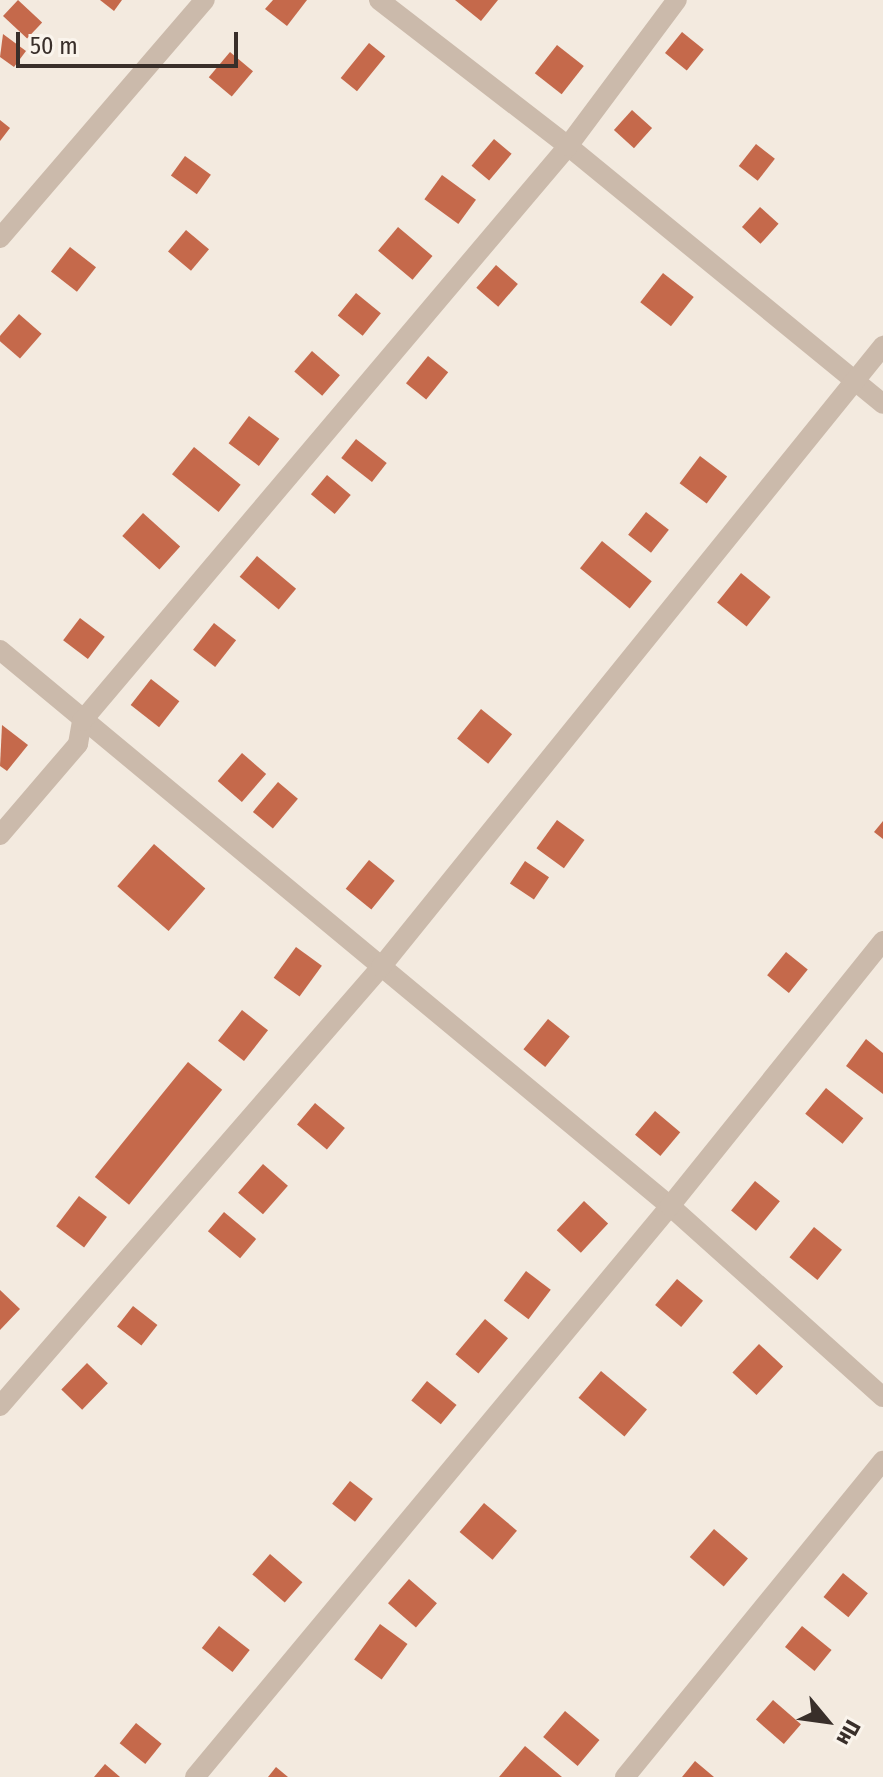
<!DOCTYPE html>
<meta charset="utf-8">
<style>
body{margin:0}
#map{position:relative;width:883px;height:1777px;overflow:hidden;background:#f3eadf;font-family:"Fira Sans Condensed",sans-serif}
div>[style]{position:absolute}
.building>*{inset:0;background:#c5694b;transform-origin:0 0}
.minor>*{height:20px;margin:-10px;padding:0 10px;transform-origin:10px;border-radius:10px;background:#cbbaab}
span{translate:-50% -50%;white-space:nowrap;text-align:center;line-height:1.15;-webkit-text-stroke:6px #faf4ec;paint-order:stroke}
.north{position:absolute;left:787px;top:1681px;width:80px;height:80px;-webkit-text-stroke:6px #faf4ec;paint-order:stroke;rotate:119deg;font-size:22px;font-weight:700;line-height:32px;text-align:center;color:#392f2a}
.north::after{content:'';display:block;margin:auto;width:28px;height:36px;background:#392f2a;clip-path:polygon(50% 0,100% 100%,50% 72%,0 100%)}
.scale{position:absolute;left:16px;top:32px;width:222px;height:36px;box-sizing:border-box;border:4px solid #392f2a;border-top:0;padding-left:10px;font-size:24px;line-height:28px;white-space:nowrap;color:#392f2a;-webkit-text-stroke:6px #faf4ec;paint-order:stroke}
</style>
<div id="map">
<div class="building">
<i style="left:18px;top:0;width:33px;height:22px;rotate:43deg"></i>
<i style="clip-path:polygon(100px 0,122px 0,114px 11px)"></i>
<i style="clip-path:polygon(273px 0,307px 0,287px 26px,265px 9px)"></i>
<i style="clip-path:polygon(455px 0,498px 0,481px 21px)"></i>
<i style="left:682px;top:32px;width:28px;height:27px;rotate:39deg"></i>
<i style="clip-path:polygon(3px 34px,26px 51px,14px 67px,0 57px)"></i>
<i style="left:369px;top:43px;width:21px;height:45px;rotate:39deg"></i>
<i style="left:557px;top:45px;width:34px;height:36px;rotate:38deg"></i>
<i style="left:230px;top:52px;width:30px;height:33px;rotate:40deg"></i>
<i style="left:632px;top:110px;width:27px;height:27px;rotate:42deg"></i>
<i style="clip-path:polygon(0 120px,10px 128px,0 141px)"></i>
<i style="left:494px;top:139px;width:23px;height:35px;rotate:40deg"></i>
<i style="left:756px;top:144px;width:24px;height:28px;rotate:38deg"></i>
<i style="left:185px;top:156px;width:32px;height:24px;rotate:36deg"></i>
<i style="left:442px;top:175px;width:42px;height:30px;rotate:36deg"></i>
<i style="left:760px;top:207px;width:25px;height:27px;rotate:42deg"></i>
<i style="left:398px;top:227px;width:45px;height:31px;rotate:40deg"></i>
<i style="left:186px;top:230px;width:30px;height:28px;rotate:40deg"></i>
<i style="left:70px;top:247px;width:33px;height:31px;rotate:38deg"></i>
<i style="left:496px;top:265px;width:29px;height:30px;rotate:41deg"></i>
<i style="left:663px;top:273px;width:39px;height:37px;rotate:38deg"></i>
<i style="left:356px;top:293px;width:32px;height:29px;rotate:39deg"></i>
<i style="left:19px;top:314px;width:30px;height:33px;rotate:41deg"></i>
<i style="left:312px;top:351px;width:37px;height:27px;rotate:41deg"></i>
<i style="left:428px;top:356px;width:26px;height:35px;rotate:39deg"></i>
<i style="left:249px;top:416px;width:38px;height:34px;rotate:37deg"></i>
<i style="left:356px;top:439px;width:39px;height:24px;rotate:38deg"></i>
<i style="left:194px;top:447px;width:60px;height:35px;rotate:39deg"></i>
<i style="left:700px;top:456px;width:34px;height:34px;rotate:37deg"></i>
<i style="left:327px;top:475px;width:31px;height:25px;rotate:40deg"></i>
<i style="left:646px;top:512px;width:29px;height:29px;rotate:38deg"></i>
<i style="left:143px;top:513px;width:50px;height:31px;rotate:42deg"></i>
<i style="left:602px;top:541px;width:64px;height:35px;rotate:39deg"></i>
<i style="left:257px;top:556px;width:51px;height:27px;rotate:40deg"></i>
<i style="left:741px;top:573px;width:38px;height:38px;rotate:39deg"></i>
<i style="left:80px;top:618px;width:31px;height:28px;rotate:37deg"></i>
<i style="left:214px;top:623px;width:28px;height:34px;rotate:38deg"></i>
<i style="left:151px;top:679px;width:36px;height:33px;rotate:38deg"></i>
<i style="left:481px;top:709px;width:40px;height:38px;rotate:39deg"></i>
<i style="clip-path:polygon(2px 725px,28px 745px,7px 771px,0 766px)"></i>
<i style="left:242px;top:753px;width:32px;height:37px;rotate:41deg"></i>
<i style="left:278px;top:782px;width:26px;height:39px;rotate:40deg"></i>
<i style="left:557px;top:820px;width:34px;height:35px;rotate:36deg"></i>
<i style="clip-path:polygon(883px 821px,883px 839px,874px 832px)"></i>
<i style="left:154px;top:844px;width:68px;height:56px;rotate:41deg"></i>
<i style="left:369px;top:860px;width:33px;height:37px;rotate:39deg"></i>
<i style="left:525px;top:861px;width:29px;height:27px;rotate:34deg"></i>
<i style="left:296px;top:947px;width:32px;height:38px;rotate:36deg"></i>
<i style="left:786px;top:952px;width:28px;height:30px;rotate:39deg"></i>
<i style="left:242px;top:1010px;width:33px;height:39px;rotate:38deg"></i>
<i style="left:548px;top:1019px;width:28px;height:39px;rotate:39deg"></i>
<i style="clip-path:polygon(866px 1039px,883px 1053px,883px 1094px,846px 1066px)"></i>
<i style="left:188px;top:1062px;width:44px;height:148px;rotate:39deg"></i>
<i style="left:826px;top:1088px;width:48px;height:33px;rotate:39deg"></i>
<i style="left:315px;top:1103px;width:39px;height:28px;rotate:40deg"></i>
<i style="left:655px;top:1111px;width:33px;height:31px;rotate:40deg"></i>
<i style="left:263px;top:1164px;width:33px;height:38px;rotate:41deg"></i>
<i style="left:755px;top:1181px;width:32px;height:38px;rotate:39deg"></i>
<i style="left:79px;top:1196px;width:35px;height:38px;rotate:37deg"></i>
<i style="left:584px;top:1201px;width:33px;height:40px;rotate:43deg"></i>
<i style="left:224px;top:1212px;width:42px;height:25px;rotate:40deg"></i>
<i style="left:814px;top:1227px;width:36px;height:39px;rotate:39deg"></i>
<i style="left:526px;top:1271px;width:31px;height:37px;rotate:37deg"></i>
<i style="left:677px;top:1279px;width:34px;height:34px;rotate:40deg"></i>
<i style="clip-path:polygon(0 1290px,20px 1309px,0 1330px)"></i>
<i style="left:133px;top:1306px;width:31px;height:26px;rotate:38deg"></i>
<i style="left:485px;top:1319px;width:30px;height:46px;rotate:40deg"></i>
<i style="left:759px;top:1344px;width:33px;height:39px;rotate:43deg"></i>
<i style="left:87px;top:1363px;width:29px;height:37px;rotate:44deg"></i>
<i style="left:601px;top:1371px;width:60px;height:35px;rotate:40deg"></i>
<i style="left:427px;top:1381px;width:38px;height:25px;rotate:39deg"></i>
<i style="left:350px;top:1481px;width:29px;height:29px;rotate:38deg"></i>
<i style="left:484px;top:1503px;width:43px;height:38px;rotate:40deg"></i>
<i style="left:714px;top:1529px;width:45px;height:37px;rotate:41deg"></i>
<i style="left:270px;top:1554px;width:43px;height:27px;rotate:41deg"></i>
<i style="left:843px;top:1573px;width:32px;height:31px;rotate:39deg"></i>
<i style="left:409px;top:1579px;width:37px;height:32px;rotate:41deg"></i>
<i style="left:380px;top:1624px;width:34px;height:44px;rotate:36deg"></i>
<i style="left:219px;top:1626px;width:39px;height:28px;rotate:38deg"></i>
<i style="left:802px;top:1626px;width:38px;height:27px;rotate:39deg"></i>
<i style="left:773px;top:1700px;width:37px;height:26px;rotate:41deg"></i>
<i style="left:565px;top:1711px;width:45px;height:34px;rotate:40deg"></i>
<i style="left:136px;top:1723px;width:33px;height:26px;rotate:39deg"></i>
<i style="clip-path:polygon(525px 1746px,562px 1777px,499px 1777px)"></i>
<i style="clip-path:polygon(695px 1761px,714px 1777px,682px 1777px)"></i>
<i style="clip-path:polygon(105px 1764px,120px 1777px,94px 1777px)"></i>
<i style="clip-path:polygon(276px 1767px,288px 1777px,268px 1777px)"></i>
</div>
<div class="minor">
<i style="left:379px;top:0;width:239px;rotate:37.7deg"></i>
<i style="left:568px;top:146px;width:407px;rotate:39.3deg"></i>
<i style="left:0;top:238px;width:314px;rotate:-49.3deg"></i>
<i style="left:0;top:650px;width:871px;rotate:39.69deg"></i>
<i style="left:670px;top:1206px;width:286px;rotate:41.9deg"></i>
<i style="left:0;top:835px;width:120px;rotate:-49.4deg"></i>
<i style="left:78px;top:744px;width:23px;rotate:-80deg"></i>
<i style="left:82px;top:721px;width:753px;rotate:-49.79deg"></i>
<i style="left:568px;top:146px;width:182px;rotate:-53.3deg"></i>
<i style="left:0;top:1406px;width:581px;rotate:-49.05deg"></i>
<i style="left:381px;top:967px;width:799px;rotate:-51.05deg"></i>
<i style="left:195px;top:1777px;width:743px;rotate:-50.24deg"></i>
<i style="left:670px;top:1206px;width:340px;rotate:-51.2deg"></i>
<i style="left:625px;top:1777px;width:408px;rotate:-50.8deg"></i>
</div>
<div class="north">Пн</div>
<div class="scale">50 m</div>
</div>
